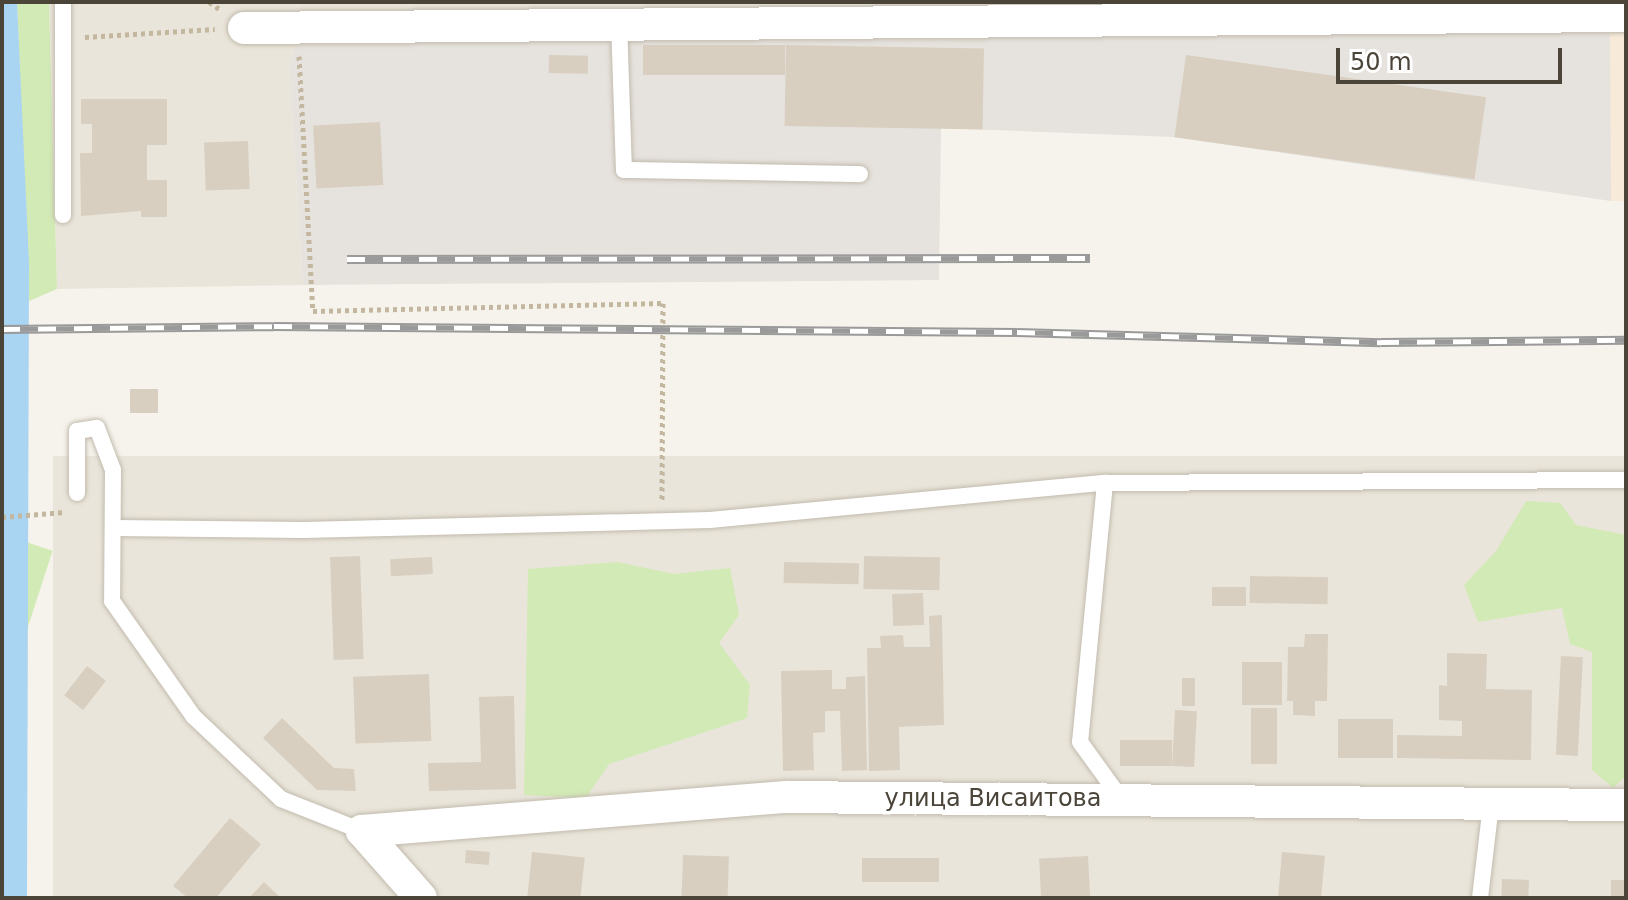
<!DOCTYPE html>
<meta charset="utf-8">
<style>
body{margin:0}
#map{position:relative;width:1628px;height:900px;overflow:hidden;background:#f6f3ec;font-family:"DejaVu Sans",sans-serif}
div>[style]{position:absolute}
.residential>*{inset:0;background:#eae5da;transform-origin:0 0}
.commercial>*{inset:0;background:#f7ead8;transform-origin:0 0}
.industrial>*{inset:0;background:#e6e2dd}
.green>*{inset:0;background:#d2eab5;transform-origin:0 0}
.water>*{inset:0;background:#a9d4f2}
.building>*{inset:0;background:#d8cfc1;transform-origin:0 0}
.path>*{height:5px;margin-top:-2.5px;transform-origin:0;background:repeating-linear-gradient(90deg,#c4b79f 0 4px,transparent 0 8px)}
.roads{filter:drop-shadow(0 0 2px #c2bbae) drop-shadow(0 0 2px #c2bbae)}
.service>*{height:16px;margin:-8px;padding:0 8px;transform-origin:8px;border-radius:8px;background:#fff}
.minor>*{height:32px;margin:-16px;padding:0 16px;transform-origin:16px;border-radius:16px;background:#fff}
.rail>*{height:9px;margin-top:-4.5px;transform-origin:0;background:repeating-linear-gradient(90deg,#fff 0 18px,#9a9a9a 0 36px);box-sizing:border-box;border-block:2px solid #9a9a9a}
span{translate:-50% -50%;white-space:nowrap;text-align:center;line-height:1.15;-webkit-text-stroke:7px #fff;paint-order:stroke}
.street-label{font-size:24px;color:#4b4439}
.frame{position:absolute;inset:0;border:4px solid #4b4439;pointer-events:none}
.scale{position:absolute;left:1336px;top:48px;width:226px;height:36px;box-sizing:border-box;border:4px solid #4b4439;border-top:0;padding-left:10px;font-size:24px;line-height:28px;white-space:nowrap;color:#4b4439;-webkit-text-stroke:6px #fff;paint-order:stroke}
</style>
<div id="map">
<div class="residential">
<i style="clip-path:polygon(49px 2px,1626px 2px,1626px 33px,994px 33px,289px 64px,303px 285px,57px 289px)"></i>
<i style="left:1626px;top:456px;width:442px;height:1573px;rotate:90deg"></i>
</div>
<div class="commercial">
<i style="left:1610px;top:33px;width:16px;height:168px"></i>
</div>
<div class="industrial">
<i style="clip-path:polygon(994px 33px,1610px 33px,1611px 201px,1174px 137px,941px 128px,939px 280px,303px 285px,289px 64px,299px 41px)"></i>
</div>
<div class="green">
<i style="clip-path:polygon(17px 2px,49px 2px,57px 289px,29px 301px)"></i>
<i style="clip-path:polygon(1526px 501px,1560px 503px,1576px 525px,1626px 535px,1626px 776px,1613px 788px,1592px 770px,1592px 652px,1570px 644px,1562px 608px,1478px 622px,1464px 585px,1496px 551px)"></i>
<i style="left:26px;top:542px;width:28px;height:356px;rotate:18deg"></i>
<i style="clip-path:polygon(617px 562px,674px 574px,730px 568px,739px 615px,719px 643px,750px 685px,747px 718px,609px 764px,586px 798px,524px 795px,528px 569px)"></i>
</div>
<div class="water">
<i style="clip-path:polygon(2px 2px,17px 2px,29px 263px,27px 898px,2px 898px)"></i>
</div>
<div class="building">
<i style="left:643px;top:45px;width:142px;height:30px"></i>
<i style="left:786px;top:45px;width:198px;height:81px;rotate:1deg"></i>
<i style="left:549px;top:55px;width:39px;height:18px;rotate:1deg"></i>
<i style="left:1186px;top:55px;width:303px;height:83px;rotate:8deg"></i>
<i style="clip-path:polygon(81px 99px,167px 99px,167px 145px,147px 145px,147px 180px,167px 180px,167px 217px,141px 217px,141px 211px,81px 216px,80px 153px,92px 153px,92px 124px,81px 124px)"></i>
<i style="left:380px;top:122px;width:63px;height:67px;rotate:87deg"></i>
<i style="left:248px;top:141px;width:48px;height:44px;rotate:88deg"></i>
<i style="left:130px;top:389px;width:28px;height:24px"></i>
<i style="left:360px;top:556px;width:103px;height:30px;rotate:88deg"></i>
<i style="left:864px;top:556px;width:76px;height:33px;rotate:1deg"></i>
<i style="left:432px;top:557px;width:17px;height:42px;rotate:87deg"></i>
<i style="left:784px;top:562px;width:75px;height:21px;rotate:1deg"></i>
<i style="left:1250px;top:576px;width:78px;height:27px;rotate:1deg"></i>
<i style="left:1212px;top:587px;width:34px;height:19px"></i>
<i style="left:923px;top:593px;width:32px;height:31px;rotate:88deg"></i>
<i style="clip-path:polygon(942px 615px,944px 725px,899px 727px,900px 770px,869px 771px,867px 648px,881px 648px,880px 636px,903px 635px,904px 647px,930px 647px,929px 616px)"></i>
<i style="clip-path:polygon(1305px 634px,1328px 634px,1327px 701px,1315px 701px,1315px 716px,1293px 715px,1293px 701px,1287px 701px,1288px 647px,1304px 647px)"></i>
<i style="clip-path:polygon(1447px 653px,1487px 654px,1486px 689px,1532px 690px,1531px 760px,1397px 758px,1397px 735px,1462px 736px,1462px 721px,1439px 720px,1439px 685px,1447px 686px)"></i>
<i style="left:1561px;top:656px;width:22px;height:99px;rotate:3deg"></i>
<i style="left:1242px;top:662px;width:40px;height:43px"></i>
<i style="left:87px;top:666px;width:24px;height:37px;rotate:38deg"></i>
<i style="clip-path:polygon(832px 670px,832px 689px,846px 689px,846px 677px,865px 676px,867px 770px,842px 771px,840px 711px,825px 711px,825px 732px,813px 733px,814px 770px,783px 771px,781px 671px)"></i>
<i style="left:429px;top:674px;width:67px;height:76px;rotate:88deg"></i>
<i style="left:1182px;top:678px;width:13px;height:28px"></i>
<i style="clip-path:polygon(514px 696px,516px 789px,429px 791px,428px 763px,481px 762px,479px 697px)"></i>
<i style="left:1251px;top:708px;width:26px;height:56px"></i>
<i style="left:1175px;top:710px;width:22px;height:56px;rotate:3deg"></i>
<i style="clip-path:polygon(282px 718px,334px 768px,354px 769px,356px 791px,317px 790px,263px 738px)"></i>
<i style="left:1338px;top:719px;width:55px;height:39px"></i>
<i style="left:1120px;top:740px;width:52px;height:26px"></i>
<i style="clip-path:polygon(230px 818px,261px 844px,216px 898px,188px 898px,173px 886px)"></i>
<i style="left:466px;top:850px;width:24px;height:13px;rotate:5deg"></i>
<i style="left:532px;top:852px;width:53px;height:46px;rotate:6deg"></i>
<i style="left:1282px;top:852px;width:43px;height:46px;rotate:5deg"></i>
<i style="left:683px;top:855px;width:46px;height:43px;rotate:2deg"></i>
<i style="left:1088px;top:856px;width:42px;height:49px;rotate:87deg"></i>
<i style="left:862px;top:858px;width:77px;height:24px"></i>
<i style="left:1502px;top:879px;width:27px;height:19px;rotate:2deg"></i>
<i style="left:1611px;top:880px;width:15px;height:16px"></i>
<i style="clip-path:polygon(264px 882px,281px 898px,249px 898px)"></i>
</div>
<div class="path">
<i style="left:209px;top:2px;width:14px;rotate:34deg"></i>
<i style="left:85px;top:37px;width:130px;rotate:-3.5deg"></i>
<i style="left:299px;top:56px;width:255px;rotate:86.9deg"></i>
<i style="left:313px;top:311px;width:350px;rotate:-1.3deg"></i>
<i style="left:663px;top:303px;width:197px;rotate:90.3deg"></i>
<i style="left:2px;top:517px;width:63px;rotate:-4.5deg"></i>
</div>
<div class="roads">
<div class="service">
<i style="left:619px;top:21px;width:149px;rotate:88.1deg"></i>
<i style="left:624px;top:170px;width:236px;rotate:1deg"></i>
<i style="left:63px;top:215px;width:213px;rotate:-90deg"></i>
<i style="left:1105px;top:483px;width:521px;rotate:-0.33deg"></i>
<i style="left:77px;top:493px;width:62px;rotate:-90deg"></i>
<i style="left:77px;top:431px;width:20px;rotate:-9deg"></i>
<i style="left:97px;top:428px;width:45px;rotate:69.1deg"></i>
<i style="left:113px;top:470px;width:131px;rotate:90.4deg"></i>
<i style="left:112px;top:601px;width:141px;rotate:54.8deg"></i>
<i style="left:193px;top:716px;width:121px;rotate:43.3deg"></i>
<i style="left:281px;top:799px;width:87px;rotate:21.6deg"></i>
<i style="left:113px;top:528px;width:191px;rotate:0.6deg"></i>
<i style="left:304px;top:530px;width:406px;rotate:-1.4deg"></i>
<i style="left:710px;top:520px;width:397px;rotate:-5.4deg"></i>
<i style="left:1105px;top:483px;width:260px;rotate:95.5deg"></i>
<i style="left:1080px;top:742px;width:72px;rotate:54.1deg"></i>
<i style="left:1480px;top:898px;width:95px;rotate:-83.3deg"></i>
</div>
<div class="minor">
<i style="left:244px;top:28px;width:1382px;rotate:-0.5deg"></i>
<i style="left:362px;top:831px;width:425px;rotate:-4.6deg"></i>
<i style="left:786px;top:797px;width:840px;rotate:0.55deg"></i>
<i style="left:362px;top:831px;width:89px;rotate:48.6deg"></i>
</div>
</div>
<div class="rail">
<i style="left:347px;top:259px;width:743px;rotate:-0.08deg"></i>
<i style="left:2px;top:329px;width:272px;rotate:-0.6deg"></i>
<i style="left:274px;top:326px;width:743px;rotate:0.46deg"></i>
<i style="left:1017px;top:332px;width:364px;rotate:1.6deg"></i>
<i style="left:1381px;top:342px;width:245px;rotate:-0.5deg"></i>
</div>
<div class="street-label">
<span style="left:993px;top:799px">улица Висаитова</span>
</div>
<div class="frame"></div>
<div class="scale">50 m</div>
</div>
